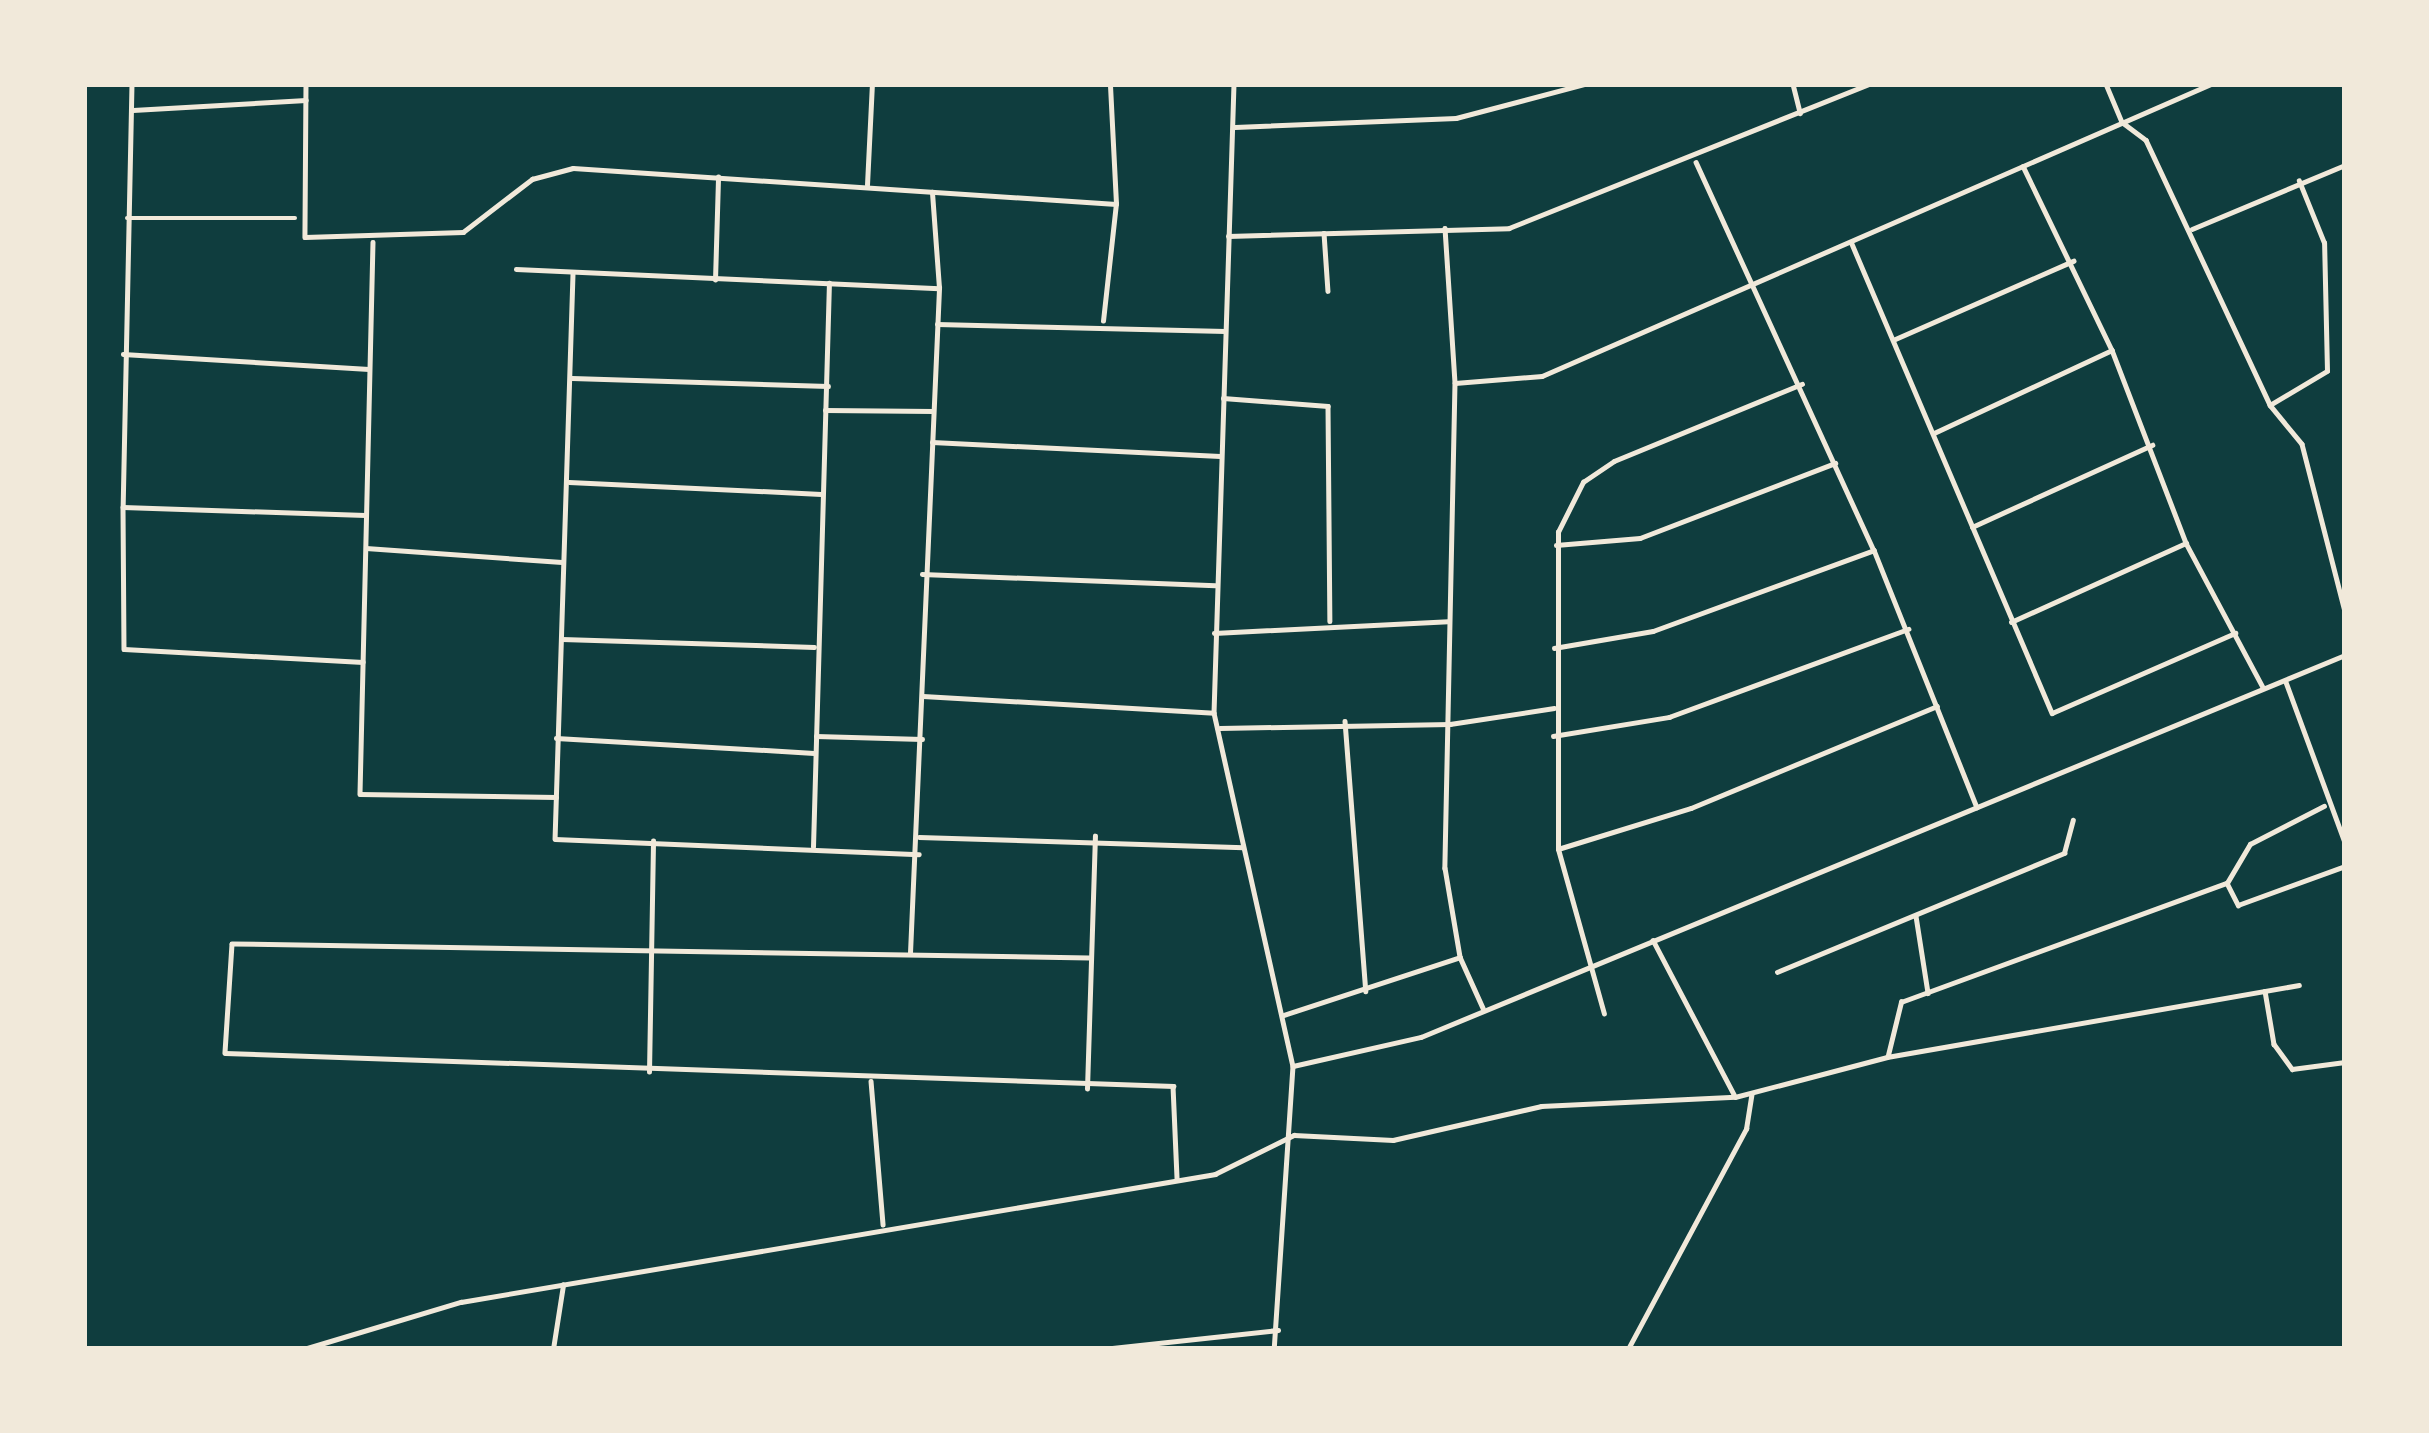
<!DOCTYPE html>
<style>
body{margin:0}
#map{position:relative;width:2429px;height:1433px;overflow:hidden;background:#0f3d3e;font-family:"DM Sans",sans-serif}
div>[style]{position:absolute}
.minor>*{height:4.5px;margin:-2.25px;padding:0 2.25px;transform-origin:2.25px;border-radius:2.25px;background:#f1e9da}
span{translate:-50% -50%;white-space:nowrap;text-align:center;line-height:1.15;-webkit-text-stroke:12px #f1e9da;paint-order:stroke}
.frame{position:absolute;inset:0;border:87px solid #f1e9da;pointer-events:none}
</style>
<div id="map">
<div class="minor">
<i style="left:132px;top:84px;width:423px;rotate:91.2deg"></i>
<i style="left:123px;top:507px;width:242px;rotate:1.9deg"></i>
<i style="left:306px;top:84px;width:153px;rotate:90.4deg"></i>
<i style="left:305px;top:237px;width:158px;rotate:-1.8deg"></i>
<i style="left:463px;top:232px;width:87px;rotate:-37.5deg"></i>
<i style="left:532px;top:179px;width:42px;rotate:-15deg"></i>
<i style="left:573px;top:168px;width:544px;rotate:3.79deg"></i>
<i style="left:1234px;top:84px;width:629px;rotate:91.82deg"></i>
<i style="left:1214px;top:713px;width:362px;rotate:77.4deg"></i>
<i style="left:1293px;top:1066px;width:284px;rotate:93.8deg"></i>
<i style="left:1793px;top:84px;width:30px;rotate:76deg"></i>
<i style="left:2106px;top:84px;width:41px;rotate:67.2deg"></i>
<i style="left:2122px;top:122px;width:30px;rotate:37deg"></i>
<i style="left:2146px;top:140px;width:293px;rotate:64.9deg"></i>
<i style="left:2270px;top:405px;width:50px;rotate:50.6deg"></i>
<i style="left:2302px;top:444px;width:172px;rotate:75.6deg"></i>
<i style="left:133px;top:110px;width:173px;rotate:-3.3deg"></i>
<i style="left:1235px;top:127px;width:221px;rotate:-2.3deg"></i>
<i style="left:1456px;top:118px;width:133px;rotate:-14.8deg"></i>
<i style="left:1696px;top:162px;width:427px;rotate:65.4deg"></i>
<i style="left:1874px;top:550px;width:277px;rotate:68.2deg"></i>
<i style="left:2023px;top:166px;width:204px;rotate:64.2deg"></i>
<i style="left:2112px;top:350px;width:207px;rotate:69deg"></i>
<i style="left:2186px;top:543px;width:163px;rotate:61.9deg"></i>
<i style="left:867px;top:185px;width:101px;rotate:-87.2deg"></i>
<i style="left:127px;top:218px;width:168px"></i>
<i style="left:1445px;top:228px;width:155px;rotate:86.3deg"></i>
<i style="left:1455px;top:383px;width:485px;rotate:91.2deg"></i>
<i style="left:1445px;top:868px;width:90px;rotate:80.4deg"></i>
<i style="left:1460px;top:957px;width:56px;rotate:65.7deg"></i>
<i style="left:2192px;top:229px;width:166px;rotate:-22.7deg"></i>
<i style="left:1324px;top:233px;width:58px;rotate:86.1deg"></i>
<i style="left:1228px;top:236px;width:281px;rotate:-1.6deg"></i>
<i style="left:1509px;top:228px;width:388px;rotate:-21.8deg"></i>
<i style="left:373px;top:242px;width:552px;rotate:91.35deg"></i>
<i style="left:360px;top:794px;width:196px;rotate:0.9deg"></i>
<i style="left:1852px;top:244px;width:510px;rotate:66.9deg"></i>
<i style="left:2052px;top:713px;width:200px;rotate:-23.6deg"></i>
<i style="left:516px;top:269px;width:423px;rotate:2.6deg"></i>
<i style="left:573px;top:274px;width:565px;rotate:91.82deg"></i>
<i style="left:555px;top:839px;width:364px;rotate:2.4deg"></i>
<i style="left:715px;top:280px;width:103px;rotate:-88.3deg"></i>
<i style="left:1103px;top:321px;width:118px;rotate:-83.7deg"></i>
<i style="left:1116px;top:204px;width:120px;rotate:-92.9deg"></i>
<i style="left:937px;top:324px;width:288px;rotate:1.4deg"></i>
<i style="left:1893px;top:340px;width:197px;rotate:-23.7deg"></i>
<i style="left:123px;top:354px;width:246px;rotate:3.5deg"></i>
<i style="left:572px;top:378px;width:256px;rotate:1.8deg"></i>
<i style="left:1455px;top:383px;width:87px;rotate:-4.6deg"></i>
<i style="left:1542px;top:376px;width:730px;rotate:-23.58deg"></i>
<i style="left:1223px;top:398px;width:105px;rotate:4.4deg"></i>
<i style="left:1328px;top:406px;width:215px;rotate:89.5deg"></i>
<i style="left:2270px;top:405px;width:66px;rotate:-30.8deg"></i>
<i style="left:2327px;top:371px;width:128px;rotate:-91.3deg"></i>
<i style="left:2324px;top:243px;width:67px;rotate:-112deg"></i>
<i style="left:825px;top:410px;width:108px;rotate:0.5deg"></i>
<i style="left:1934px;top:433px;width:196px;rotate:-25deg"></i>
<i style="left:932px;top:442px;width:288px;rotate:2.8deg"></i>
<i style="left:569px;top:482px;width:252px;rotate:2.7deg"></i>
<i style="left:123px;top:507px;width:142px;rotate:89.6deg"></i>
<i style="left:124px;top:649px;width:239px;rotate:3.1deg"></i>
<i style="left:1972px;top:527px;width:198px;rotate:-24.5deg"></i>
<i style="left:1556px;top:545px;width:84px;rotate:-4.8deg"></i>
<i style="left:1640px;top:538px;width:209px;rotate:-21deg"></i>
<i style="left:366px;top:548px;width:196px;rotate:4.1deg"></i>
<i style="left:922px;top:574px;width:293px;rotate:2.2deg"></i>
<i style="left:2011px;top:622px;width:192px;rotate:-24.3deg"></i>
<i style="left:1214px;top:633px;width:234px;rotate:-2.9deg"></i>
<i style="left:562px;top:639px;width:252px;rotate:1.8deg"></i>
<i style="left:1554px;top:648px;width:100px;rotate:-9.7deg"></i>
<i style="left:1653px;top:631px;width:235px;rotate:-20.1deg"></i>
<i style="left:2286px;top:682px;width:171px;rotate:69.8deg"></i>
<i style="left:923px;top:696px;width:291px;rotate:3.3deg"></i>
<i style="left:1345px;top:721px;width:271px;rotate:85.6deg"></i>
<i style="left:1220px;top:728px;width:230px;rotate:-1deg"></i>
<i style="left:1450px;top:724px;width:105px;rotate:-8.7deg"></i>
<i style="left:816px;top:736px;width:106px;rotate:1.6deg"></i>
<i style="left:1553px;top:736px;width:118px;rotate:-9.3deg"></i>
<i style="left:1669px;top:717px;width:255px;rotate:-20.2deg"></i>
<i style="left:556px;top:738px;width:258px;rotate:3.3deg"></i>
<i style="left:919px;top:837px;width:324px;rotate:1.8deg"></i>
<i style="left:813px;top:847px;width:564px;rotate:-88.38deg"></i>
<i style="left:1558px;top:849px;width:139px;rotate:-17.1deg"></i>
<i style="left:1691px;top:808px;width:266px;rotate:-22.5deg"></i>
<i style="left:2227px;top:883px;width:25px;rotate:63deg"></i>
<i style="left:2238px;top:905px;width:114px;rotate:-20deg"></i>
<i style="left:1916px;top:916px;width:78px;rotate:81.1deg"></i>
<i style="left:1653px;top:940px;width:174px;rotate:62.3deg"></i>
<i style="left:910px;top:953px;width:666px;rotate:-87.5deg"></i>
<i style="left:939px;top:288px;width:96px;rotate:-94.2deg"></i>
<i style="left:1089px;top:958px;width:857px;rotate:-179.06deg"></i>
<i style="left:232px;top:944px;width:109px;rotate:93.7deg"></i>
<i style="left:225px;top:1053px;width:949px;rotate:1.99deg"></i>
<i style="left:1173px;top:1086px;width:93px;rotate:87.5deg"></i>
<i style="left:1777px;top:972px;width:311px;rotate:-22.5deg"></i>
<i style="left:2064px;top:853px;width:34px;rotate:-75deg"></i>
<i style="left:2265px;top:991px;width:54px;rotate:80.4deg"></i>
<i style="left:2274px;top:1044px;width:31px;rotate:54deg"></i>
<i style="left:2292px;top:1069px;width:53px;rotate:-7.5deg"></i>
<i style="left:1604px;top:1014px;width:171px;rotate:-105.6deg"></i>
<i style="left:1558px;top:849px;width:317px;rotate:-90deg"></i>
<i style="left:1558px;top:532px;width:56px;rotate:-63.4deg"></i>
<i style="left:1583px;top:482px;width:37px;rotate:-34deg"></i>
<i style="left:1614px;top:461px;width:203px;rotate:-22.3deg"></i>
<i style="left:1284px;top:1015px;width:185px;rotate:-18.2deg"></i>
<i style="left:1888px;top:1055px;width:55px;rotate:-76.2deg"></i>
<i style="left:1901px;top:1002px;width:347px;rotate:-20.1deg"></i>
<i style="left:2227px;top:883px;width:45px;rotate:-59.5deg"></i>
<i style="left:2250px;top:844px;width:83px;rotate:-27.2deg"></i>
<i style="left:1293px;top:1066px;width:131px;rotate:-12.8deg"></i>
<i style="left:1421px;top:1037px;width:1000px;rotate:-22.46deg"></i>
<i style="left:649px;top:1072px;width:231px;rotate:-89deg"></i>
<i style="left:871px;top:1081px;width:144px;rotate:85.2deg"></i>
<i style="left:1087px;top:1089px;width:253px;rotate:-88.2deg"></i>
<i style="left:304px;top:1349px;width:164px;rotate:-16.7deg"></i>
<i style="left:461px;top:1302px;width:765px;rotate:-9.63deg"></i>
<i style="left:1215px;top:1174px;width:88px;rotate:-26.3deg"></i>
<i style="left:1294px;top:1135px;width:99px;rotate:2.9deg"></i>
<i style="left:1393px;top:1140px;width:152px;rotate:-12.9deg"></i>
<i style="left:1541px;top:1106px;width:194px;rotate:-2.7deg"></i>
<i style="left:1735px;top:1097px;width:157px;rotate:-14.7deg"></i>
<i style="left:1887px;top:1057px;width:418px;rotate:-9.9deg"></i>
<i style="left:553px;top:1349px;width:65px;rotate:-81.1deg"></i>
<i style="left:1103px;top:1349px;width:176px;rotate:-6.2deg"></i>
<i style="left:1628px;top:1349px;width:250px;rotate:-61.8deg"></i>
<i style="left:1746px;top:1129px;width:36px;rotate:-81deg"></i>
</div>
<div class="frame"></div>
</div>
